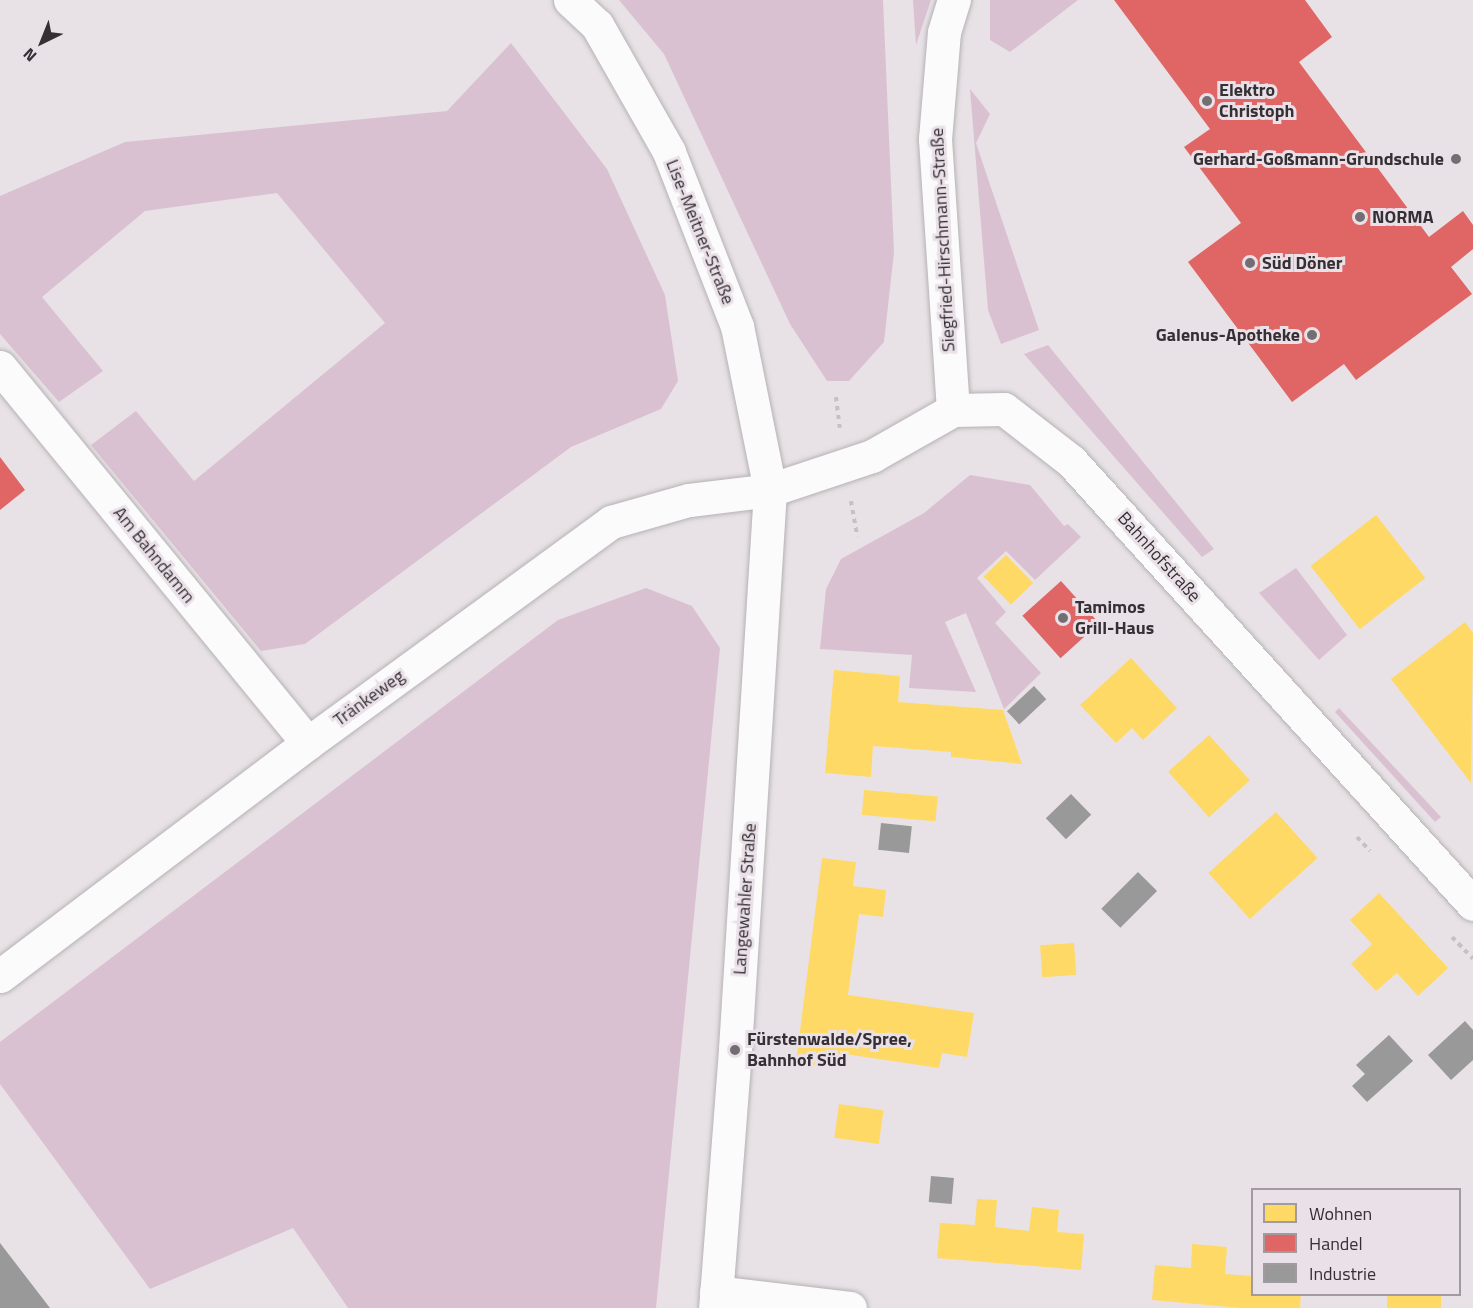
<!DOCTYPE html>
<meta charset="utf-8">
<style>
body{margin:0}
#map{position:relative;width:1473px;height:1308px;overflow:hidden;background:#e8e2e6;font-family:"Titillium Web",sans-serif}
div>[style]{position:absolute}
.green>*{inset:0;background:#dac1d2}
.homes>*{inset:0;background:#ffd966;transform-origin:0 0}
.shops>*{inset:0;background:#e06666;transform-origin:0 0}
.industry>*{inset:0;background:#999;transform-origin:0 0}
.path>*{height:4px;margin-top:-2px;transform-origin:0;background:repeating-linear-gradient(90deg,#c4c1c3 0 4.5px,transparent 0 9px)}
.roads{filter:drop-shadow(0 0 2px #b6b2b4) drop-shadow(0 0 2px #b6b2b4)}
.minor>*{height:33px;margin:-16.5px;padding:0 16.5px;transform-origin:16.5px;border-radius:16.5px;background:#fcfbfb}
.tertiary>*{height:33px;margin:-16.5px;padding:0 16.5px;transform-origin:16.5px;border-radius:16.5px;background:#fcfbfb}
.dots>*{width:16px;height:16px;translate:-50% -50%;box-sizing:border-box;border:3px solid #eae0e7;border-radius:50%}
span{translate:-50% -50%;white-space:nowrap;text-align:center;line-height:1.15;-webkit-text-stroke:6px #eae0e7;paint-order:stroke}
.poi-label{font-size:18px;color:#343033;font-weight:700}
.left{translate:0 -50%;text-align:left}
.right{translate:-100% -50%;text-align:right}
.street-label{font-size:18px;color:#343033}
.legend{position:absolute;left:1251px;top:1188px;width:210px;height:108px;box-sizing:border-box;background:#eae0e7;border:2px solid #a19a9f;margin:0;padding:8px 10px;list-style:none;font-size:18px;color:#343033}
.legend li{display:flex;align-items:center;gap:12px;height:30px}
.legend b{width:30px;border:2px solid #a19a9f}
.north{position:absolute;left:12px;top:12px;width:60px;height:60px;-webkit-text-stroke:4px #eae0e7;paint-order:stroke;rotate:223deg;font-size:16px;font-weight:700;line-height:24px;text-align:center;color:#343033}
.north::after{content:'';display:block;margin:auto;width:21px;height:27px;background:#343033;clip-path:polygon(50% 0,100% 100%,50% 72%,0 100%)}
</style>
<div id="map">
<div class="green">
<i style="clip-path:polygon(619px 0,883px 0,894px 252px,884px 342px,849px 381px,827px 381px,790px 324px,664px 54px)"></i>
<i style="clip-path:polygon(913px 0,931px 0,916px 45px)"></i>
<i style="clip-path:polygon(990px 0,1078px 0,1010px 52px,990px 40px)"></i>
<i style="clip-path:polygon(511px 43px,607px 169px,665px 295px,678px 381px,661px 409px,571px 447px,305px 644px,261px 651px,91px 445px,136px 411px,194px 481px,385px 323px,277px 193px,145px 211px,42px 297px,103px 371px,59px 402px,0 334px,0 196px,125px 142px,447px 111px)"></i>
<i style="clip-path:polygon(970px 89px,990px 114px,976px 143px,1039px 330px,1001px 344px,988px 310px)"></i>
<i style="clip-path:polygon(1048px 345px,1214px 549px,1202px 557px,1024px 354px)"></i>
<i style="clip-path:polygon(970px 475px,1030px 485px,1064px 526px,1068px 524px,1081px 537px,1035px 580px,1006px 551px,977px 578px,1006px 612px,995px 623px,1041px 673px,1004px 709px,966px 613px,945px 622px,976px 692px,909px 688px,912px 655px,820px 649px,826px 589px,841px 559px,924px 513px)"></i>
<i style="clip-path:polygon(1296px 568px,1347px 635px,1319px 660px,1259px 593px)"></i>
<i style="clip-path:polygon(646px 588px,692px 606px,720px 648px,656px 1308px,348px 1308px,293px 1228px,150px 1289px,0 1084px,0 1042px,558px 620px)"></i>
<i style="clip-path:polygon(1339px 708px,1441px 817px,1435px 822px,1335px 712px)"></i>
</div>
<div class="homes">
<i style="left:1376px;top:515px;width:80px;height:83px;rotate:52deg"></i>
<i style="left:1006px;top:555px;width:39px;height:31px;rotate:46deg"></i>
<i style="clip-path:polygon(1465px 622px,1473px 633px,1471px 783px,1391px 679px)"></i>
<i style="clip-path:polygon(1131px 658px,1177px 708px,1143px 740px,1132px 728px,1116px 743px,1080px 705px)"></i>
<i style="clip-path:polygon(834px 670px,900px 676px,898px 702px,1003px 710px,1022px 764px,951px 757px,951px 752px,873px 746px,871px 777px,825px 773px)"></i>
<i style="left:1209px;top:735px;width:61px;height:55px;rotate:48deg"></i>
<i style="left:864px;top:790px;width:74px;height:25px;rotate:5deg"></i>
<i style="left:1276px;top:812px;width:62px;height:91px;rotate:48deg"></i>
<i style="clip-path:polygon(822px 858px,856px 862px,853px 886px,886px 890px,883px 917px,859px 914px,848px 995px,974px 1013px,967px 1057px,942px 1053px,939px 1068px,845px 1054px,843px 1069px,796px 1062px)"></i>
<i style="clip-path:polygon(1379px 893px,1448px 968px,1418px 996px,1397px 973px,1376px 991px,1351px 964px,1372px 944px,1350px 920px)"></i>
<i style="left:1074px;top:943px;width:32px;height:34px;rotate:86deg"></i>
<i style="left:839px;top:1104px;width:45px;height:34px;rotate:8deg"></i>
<i style="clip-path:polygon(977px 1199px,997px 1200px,995px 1227px,1029px 1231px,1032px 1207px,1059px 1210px,1057px 1232px,1084px 1234px,1081px 1270px,937px 1258px,940px 1223px,975px 1225px)"></i>
<i style="clip-path:polygon(1192px 1244px,1227px 1247px,1225px 1274px,1252px 1276px,1252px 1294px,1301px 1294px,1300px 1308px,1240px 1308px,1152px 1300px,1155px 1265px,1191px 1268px)"></i>
<i style="left:1387px;top:1294px;width:54px;height:14px"></i>
</div>
<div class="shops">
<i style="clip-path:polygon(1114px 0,1305px 0,1332px 37px,1299px 62px,1429px 237px,1463px 211px,1473px 225px,1473px 249px,1451px 267px,1472px 294px,1356px 380px,1344px 364px,1292px 402px,1188px 262px,1241px 223px,1184px 147px,1210px 129px)"></i>
<i style="clip-path:polygon(0 457px,25px 490px,0 510px)"></i>
<i style="left:1061px;top:581px;width:57px;height:52px;rotate:48deg"></i>
</div>
<div class="industry">
<i style="left:1034px;top:686px;width:18px;height:37px;rotate:47deg"></i>
<i style="left:1071px;top:794px;width:29px;height:35px;rotate:46deg"></i>
<i style="left:881px;top:823px;width:31px;height:27px;rotate:6deg"></i>
<i style="left:1138px;top:872px;width:27px;height:52px;rotate:45deg"></i>
<i style="clip-path:polygon(1465px 1021px,1473px 1030px,1473px 1060px,1451px 1080px,1428px 1055px)"></i>
<i style="clip-path:polygon(1389px 1035px,1413px 1061px,1367px 1102px,1352px 1086px,1365px 1074px,1356px 1065px)"></i>
<i style="left:931px;top:1176px;width:23px;height:26px;rotate:5deg"></i>
<i style="clip-path:polygon(0 1243px,50px 1308px,0 1308px)"></i>
</div>
<div class="path">
<i style="left:836px;top:397px;width:31px;rotate:83deg"></i>
<i style="left:851px;top:501px;width:36px;rotate:80deg"></i>
<i style="left:1357px;top:837px;width:19px;rotate:47deg"></i>
<i style="left:1452px;top:937px;width:30px;rotate:46deg"></i>
</div>
<div class="roads">
<div class="minor">
<i style="left:0;top:367px;width:486px;rotate:50.7deg"></i>
<i style="left:953px;top:410px;width:272px;rotate:-93.8deg"></i>
<i style="left:935px;top:139px;width:107px;rotate:-85.2deg"></i>
<i style="left:944px;top:32px;width:34px;rotate:-73deg"></i>
<i style="left:0;top:976px;width:386px;rotate:-37.1deg"></i>
<i style="left:308px;top:743px;width:375px;rotate:-36.1deg"></i>
<i style="left:611px;top:522px;width:81px;rotate:-15.8deg"></i>
<i style="left:689px;top:500px;width:82px;rotate:-7deg"></i>
<i style="left:716px;top:1292px;width:135px;rotate:6.8deg"></i>
</div>
<div class="tertiary">
<i style="left:570px;top:0;width:37px;rotate:43deg"></i>
<i style="left:597px;top:25px;width:146px;rotate:60.4deg"></i>
<i style="left:669px;top:152px;width:187px;rotate:68.7deg"></i>
<i style="left:737px;top:326px;width:167px;rotate:78.6deg"></i>
<i style="left:770px;top:490px;width:561px;rotate:93.58deg"></i>
<i style="left:735px;top:1050px;width:259px;rotate:94.4deg"></i>
<i style="left:770px;top:490px;width:108px;rotate:-18.4deg"></i>
<i style="left:872px;top:456px;width:93px;rotate:-29.6deg"></i>
<i style="left:953px;top:410px;width:51px;rotate:-1.1deg"></i>
<i style="left:1004px;top:409px;width:85px;rotate:37.8deg"></i>
<i style="left:1071px;top:461px;width:598px;rotate:47.78deg"></i>
</div>
</div>
<div class="dots">
<i style="left:1207px;top:101px;background:#736e72"></i>
<i style="left:1456px;top:159px;background:#736e72"></i>
<i style="left:1360px;top:217px;background:#736e72"></i>
<i style="left:1250px;top:263px;background:#736e72"></i>
<i style="left:1312px;top:335px;background:#736e72"></i>
<i style="left:1063px;top:618px;background:#736e72"></i>
<i style="left:735px;top:1050px;background:#736e72"></i>
</div>
<div class="poi-label">
<span class="left" style="left:1219px;top:101px">Elektro<br>Christoph</span>
<span class="right" style="left:1444px;top:159px">Gerhard-Goßmann-Grundschule</span>
<span class="left" style="left:1372px;top:217px">NORMA</span>
<span class="left" style="left:1262px;top:263px">Süd Döner</span>
<span class="right" style="left:1300px;top:335px">Galenus-Apotheke</span>
<span class="left" style="left:1075px;top:618px">Tamimos<br>Grill-Haus</span>
<span class="left" style="left:747px;top:1050px">Fürstenwalde/Spree,<br>Bahnhof Süd</span>
</div>
<div class="street-label">
<span style="left:700px;top:232px;rotate:68deg">Lise-Meitner-Straße</span>
<span style="left:943px;top:240px;rotate:-93deg">Siegfried-Hirschmann-Straße</span>
<span style="left:154px;top:555px;rotate:51deg">Am Bahndamm</span>
<span style="left:1159px;top:557px;rotate:48deg">Bahnhofstraße</span>
<span style="left:369px;top:698px;rotate:-36deg">Tränkeweg</span>
<span style="left:745px;top:899px;rotate:-86deg">Langewahler Straße</span>
</div>
<ul class="legend">
<li><b style="height:16px;background:#ffd966"></b>Wohnen</li>
<li><b style="height:16px;background:#e06666"></b>Handel</li>
<li><b style="height:16px;background:#999"></b>Industrie</li>
</ul>
<div class="north">N</div>
</div>
